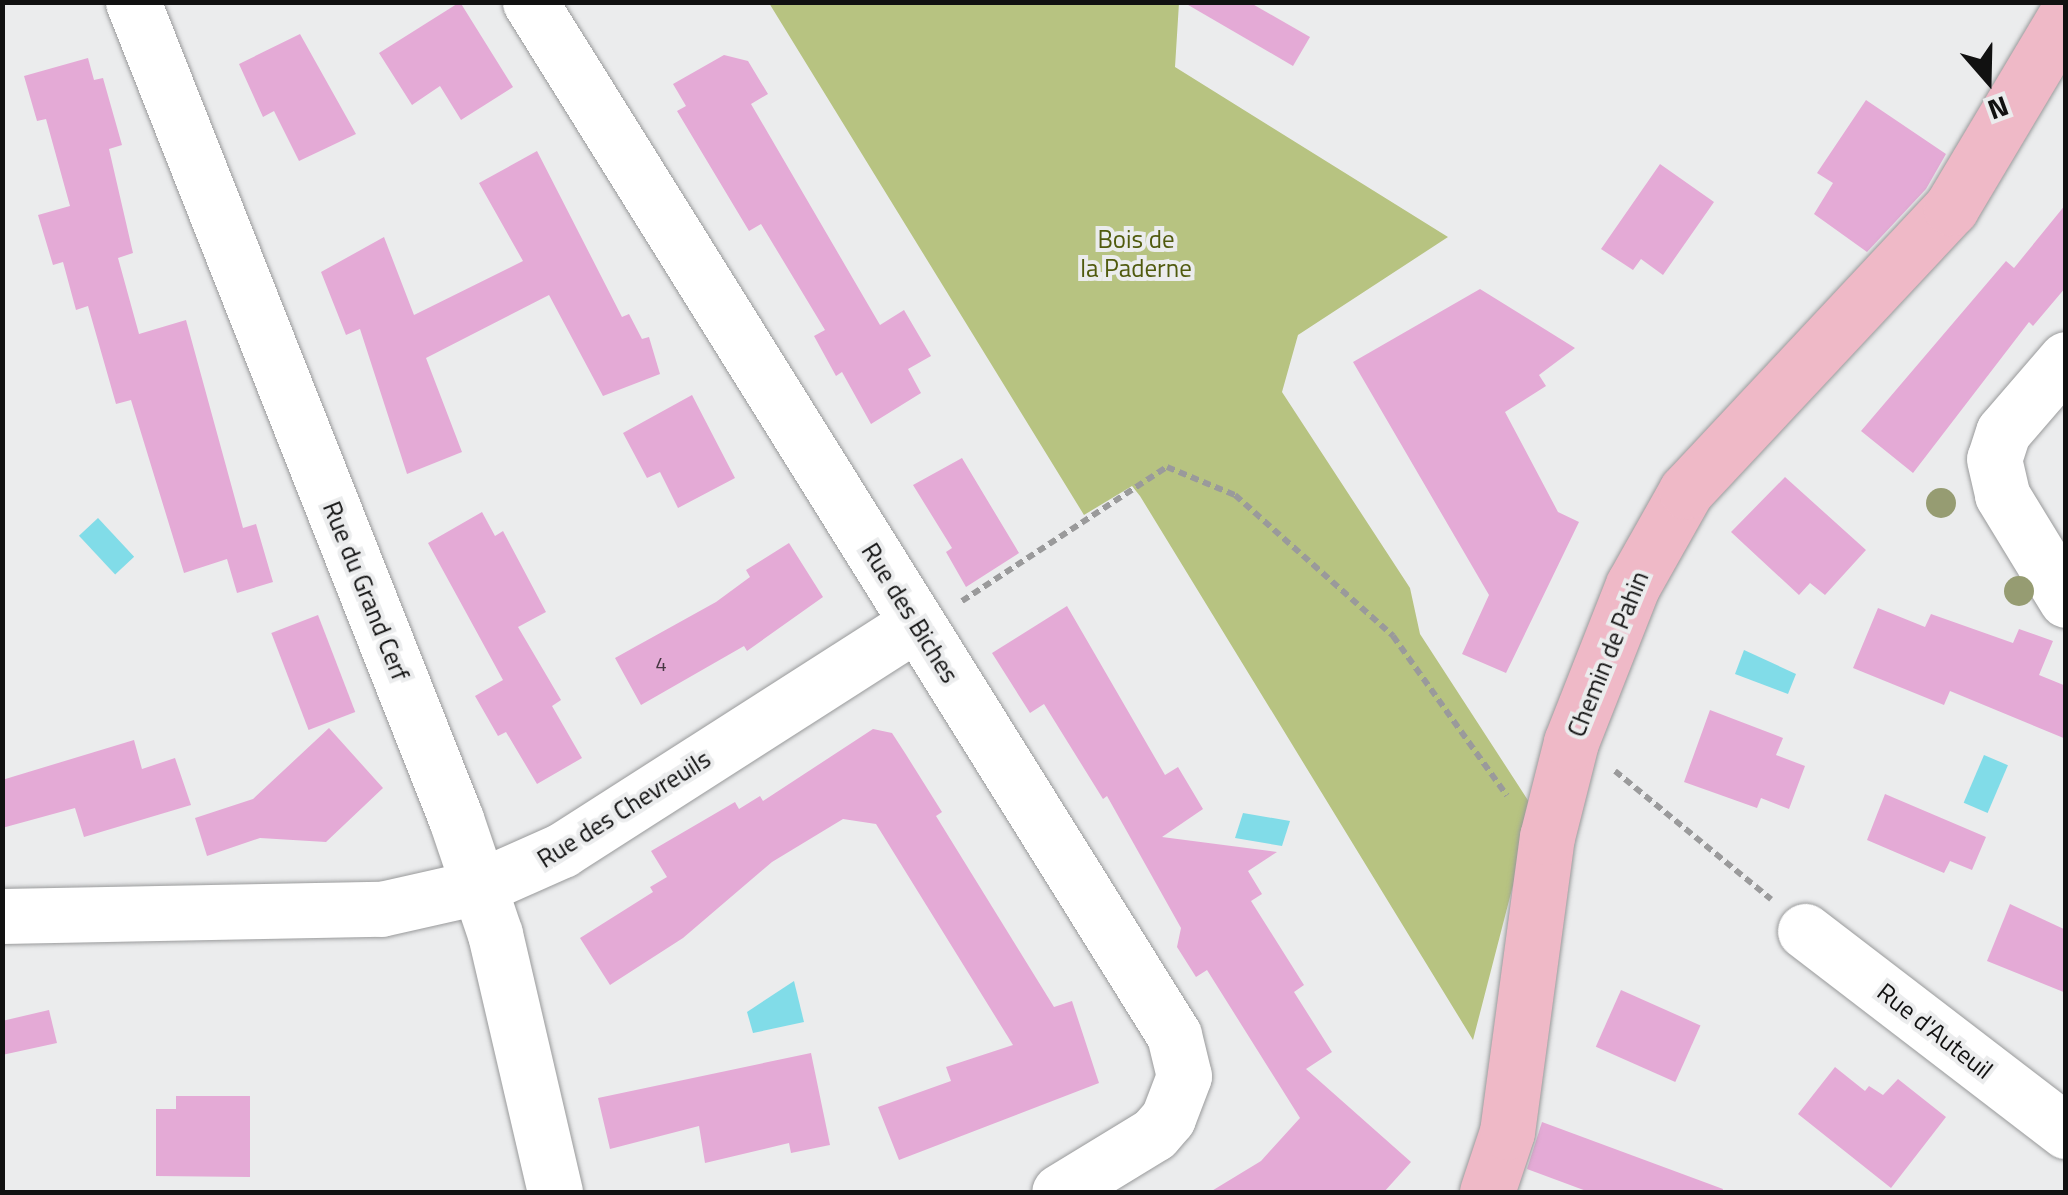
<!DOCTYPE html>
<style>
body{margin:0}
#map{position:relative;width:2068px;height:1195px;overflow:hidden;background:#ebeced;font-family:"Titillium Web",sans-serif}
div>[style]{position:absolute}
.forest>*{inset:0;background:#b7c381}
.water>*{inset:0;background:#81dce8;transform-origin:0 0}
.building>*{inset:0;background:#e4aad6;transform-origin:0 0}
.path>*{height:6px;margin-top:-3px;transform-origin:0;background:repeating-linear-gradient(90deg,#9a9a9b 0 8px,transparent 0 13px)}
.roads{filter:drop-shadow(0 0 2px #999a9b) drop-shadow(0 0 2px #999a9b)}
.minor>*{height:55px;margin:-27.5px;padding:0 27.5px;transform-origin:27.5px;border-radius:27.5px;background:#fff}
.major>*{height:55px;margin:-27.5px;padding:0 27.5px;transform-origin:27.5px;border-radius:27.5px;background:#efb9c7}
.trees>*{width:30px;height:30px;margin:-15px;border-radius:50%;background:#969c72}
span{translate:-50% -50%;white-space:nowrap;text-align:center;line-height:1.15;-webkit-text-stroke:8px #ebeced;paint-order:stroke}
.number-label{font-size:20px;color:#463742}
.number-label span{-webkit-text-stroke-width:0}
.park-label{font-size:25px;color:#505a0e}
.street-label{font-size:25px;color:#111}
.frame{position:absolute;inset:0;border:5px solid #111;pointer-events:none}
.north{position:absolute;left:1938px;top:30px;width:100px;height:100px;-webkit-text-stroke:8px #ebeced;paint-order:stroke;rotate:160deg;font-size:28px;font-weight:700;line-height:40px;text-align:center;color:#111}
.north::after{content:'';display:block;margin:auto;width:35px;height:45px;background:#111;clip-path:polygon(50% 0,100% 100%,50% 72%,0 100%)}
</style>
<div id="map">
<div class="forest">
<i style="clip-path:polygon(769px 3px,1179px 3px,1175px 67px,1448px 237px,1298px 335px,1282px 392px,1410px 588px,1420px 634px,1533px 808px,1473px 1040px,1140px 496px,1132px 486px,1084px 515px)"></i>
</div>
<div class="water">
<i style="left:98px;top:518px;width:53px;height:26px;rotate:47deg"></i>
<i style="clip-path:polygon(1744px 650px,1796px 674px,1788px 694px,1735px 674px)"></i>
<i style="left:1984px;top:755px;width:26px;height:52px;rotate:23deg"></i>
<i style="clip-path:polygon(1243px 813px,1290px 821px,1282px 846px,1235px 838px)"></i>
<i style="clip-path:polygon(794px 981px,804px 1022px,753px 1033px,747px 1012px)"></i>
</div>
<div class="building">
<i style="clip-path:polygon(460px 2px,513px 87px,461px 120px,440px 86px,412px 105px,379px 53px)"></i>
<i style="clip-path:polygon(1183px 2px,1249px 2px,1310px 37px,1293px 66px)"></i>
<i style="clip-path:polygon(300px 34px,356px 134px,299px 161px,274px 111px,263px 117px,239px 64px)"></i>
<i style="clip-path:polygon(724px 55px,748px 61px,768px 94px,751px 104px,880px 325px,904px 310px,931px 356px,908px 369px,921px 393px,871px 424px,842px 372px,836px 376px,814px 336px,825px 330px,761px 224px,749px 231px,677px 111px,686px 106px,673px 84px)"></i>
<i style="clip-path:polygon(88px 58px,94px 80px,103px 78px,122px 145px,109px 149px,133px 253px,118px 258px,139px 334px,186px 320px,243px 528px,256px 524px,273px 582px,237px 593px,227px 559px,184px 573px,131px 400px,116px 404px,88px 306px,76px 310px,63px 262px,53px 265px,38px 215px,70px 206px,46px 119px,37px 121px,24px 76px)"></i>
<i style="clip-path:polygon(1866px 100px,1946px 154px,1926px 189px,1867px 252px,1814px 214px,1833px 183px,1817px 173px)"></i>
<i style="clip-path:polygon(537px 151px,622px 317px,629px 314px,642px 339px,649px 337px,660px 374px,603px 396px,549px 295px,426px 358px,462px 452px,407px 474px,360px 329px,346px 335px,321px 272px,384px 237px,414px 315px,523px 261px,479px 183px)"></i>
<i style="clip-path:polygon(1660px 164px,1714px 202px,1663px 275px,1641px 259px,1633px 270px,1601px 249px)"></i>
<i style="clip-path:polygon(2066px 204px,2066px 287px,2033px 326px,2029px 322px,1913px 473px,1861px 431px,2006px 261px,2014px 268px)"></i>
<i style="clip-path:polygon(1480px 289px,1575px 348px,1539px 375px,1546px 386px,1505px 412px,1558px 512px,1579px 522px,1506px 673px,1462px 654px,1489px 595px,1353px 362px)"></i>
<i style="clip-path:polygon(692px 395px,735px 478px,678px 508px,660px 472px,647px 478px,623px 433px)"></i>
<i style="clip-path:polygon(962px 458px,1019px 553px,966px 587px,946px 552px,952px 548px,913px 485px)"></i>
<i style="clip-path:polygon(1785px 477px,1866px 550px,1825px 595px,1810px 583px,1799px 595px,1731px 532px)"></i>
<i style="clip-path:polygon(482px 512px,495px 536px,503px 531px,546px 612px,518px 627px,561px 700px,552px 706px,582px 758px,537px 784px,506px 732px,498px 736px,475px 696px,503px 680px,428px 543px)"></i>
<i style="clip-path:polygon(789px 543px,823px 597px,747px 651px,744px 646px,641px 705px,615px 658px,716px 602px,750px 577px,746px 570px)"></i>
<i style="clip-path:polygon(1067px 606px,1165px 775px,1178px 767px,1203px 809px,1162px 837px,1277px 852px,1248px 871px,1262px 894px,1251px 901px,1304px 985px,1294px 992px,1332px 1052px,1306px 1069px,1411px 1162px,1384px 1192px,1210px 1192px,1261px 1161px,1300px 1118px,1207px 970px,1196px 977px,1177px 947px,1181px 928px,1107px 796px,1103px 799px,1044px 704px,1030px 713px,992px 653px)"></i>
<i style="clip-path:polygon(1878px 608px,1925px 627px,1931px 614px,2013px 643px,2019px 629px,2053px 641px,2039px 675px,2066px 686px,2066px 739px,1950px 691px,1944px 705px,1853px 668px)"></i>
<i style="left:318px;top:615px;width:104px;height:50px;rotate:69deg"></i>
<i style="clip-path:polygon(1710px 710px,1783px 738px,1776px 755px,1805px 766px,1789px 809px,1761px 798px,1757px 808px,1684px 782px)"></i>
<i style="clip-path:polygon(329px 728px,383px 788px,326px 842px,260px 838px,207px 856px,195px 818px,253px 799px)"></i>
<i style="clip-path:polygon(873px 729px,892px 733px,905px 753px,942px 812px,936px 816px,1054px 1007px,1072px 1001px,1099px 1083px,899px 1160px,878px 1107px,951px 1081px,946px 1067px,1013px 1045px,876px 824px,843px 819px,772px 862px,683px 938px,610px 985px,580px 938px,653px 892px,650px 887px,667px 877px,651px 851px,735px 802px,739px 809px,760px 796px,763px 801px)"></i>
<i style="clip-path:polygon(134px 740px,142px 769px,175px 758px,191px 805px,84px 837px,75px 808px,2px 828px,2px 780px)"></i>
<i style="clip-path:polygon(1885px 794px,1986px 837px,1972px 870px,1950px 861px,1944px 873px,1867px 840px)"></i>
<i style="clip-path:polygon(2010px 904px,2066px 930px,2066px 993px,1987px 961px)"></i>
<i style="left:1621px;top:990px;width:87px;height:62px;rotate:24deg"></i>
<i style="clip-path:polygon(49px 1010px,57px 1043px,2px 1055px,2px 1021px)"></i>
<i style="clip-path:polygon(811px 1053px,830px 1145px,791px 1153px,789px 1143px,705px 1163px,699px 1126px,610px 1149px,598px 1098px)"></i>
<i style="clip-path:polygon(1835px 1067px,1865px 1091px,1869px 1086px,1883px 1095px,1898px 1079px,1946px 1117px,1891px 1188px,1798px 1114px)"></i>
<i style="clip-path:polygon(176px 1096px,250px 1096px,250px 1177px,156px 1176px,156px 1109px,176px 1109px)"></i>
<i style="clip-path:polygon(1542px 1122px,1723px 1189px,1722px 1192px,1589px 1192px,1527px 1169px)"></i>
</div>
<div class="path">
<i style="left:962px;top:601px;width:245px;rotate:-33.2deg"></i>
<i style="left:1167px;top:467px;width:74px;rotate:22.4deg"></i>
<i style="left:1235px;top:495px;width:212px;rotate:41.7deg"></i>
<i style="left:1393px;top:636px;width:196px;rotate:54.5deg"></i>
<i style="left:1615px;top:771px;width:202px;rotate:39.4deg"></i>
</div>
<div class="roads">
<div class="minor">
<i style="left:133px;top:2px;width:879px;rotate:68.43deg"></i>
<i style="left:456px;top:819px;width:121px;rotate:71.3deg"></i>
<i style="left:495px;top:934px;width:265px;rotate:76.9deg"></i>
<i style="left:530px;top:2px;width:1217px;rotate:58.06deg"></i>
<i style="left:1174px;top:1035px;width:42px;rotate:76.3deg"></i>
<i style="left:1184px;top:1076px;width:45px;rotate:110.9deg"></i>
<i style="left:1168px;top:1118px;width:21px;rotate:131deg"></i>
<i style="left:1154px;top:1134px;width:111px;rotate:148.6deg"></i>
<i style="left:2066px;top:359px;width:96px;rotate:130.8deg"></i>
<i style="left:2003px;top:432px;width:28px;rotate:108deg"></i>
<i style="left:1994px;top:459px;width:37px;rotate:77deg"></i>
<i style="left:2002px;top:495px;width:123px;rotate:58.6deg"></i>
<i style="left:2px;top:916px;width:379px;rotate:-1.1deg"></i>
<i style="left:381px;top:909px;width:100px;rotate:-12.7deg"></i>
<i style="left:479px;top:887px;width:91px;rotate:-24deg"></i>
<i style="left:562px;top:850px;width:420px;rotate:-32.6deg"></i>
<i style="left:1805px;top:931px;width:329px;rotate:37.5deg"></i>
</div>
<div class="major">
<i style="left:1487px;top:1192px;width:63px;rotate:-71.6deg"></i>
<i style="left:1507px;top:1132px;width:298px;rotate:-82.3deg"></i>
<i style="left:1547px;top:837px;width:98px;rotate:-75.8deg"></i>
<i style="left:1571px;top:742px;width:169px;rotate:-68.5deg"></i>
<i style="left:1633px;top:585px;width:108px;rotate:-60.6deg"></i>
<i style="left:1686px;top:491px;width:388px;rotate:-46.9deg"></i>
<i style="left:1951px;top:208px;width:225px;rotate:-59.2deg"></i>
</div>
</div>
<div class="trees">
<i style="left:1941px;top:503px"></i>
<i style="left:2019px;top:591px"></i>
</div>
<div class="number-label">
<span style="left:661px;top:663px">4</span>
</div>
<div class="park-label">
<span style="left:1136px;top:254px">Bois de<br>la Paderne</span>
</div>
<div class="street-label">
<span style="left:366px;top:591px;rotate:68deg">Rue du Grand Cerf</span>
<span style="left:910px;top:613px;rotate:58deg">Rue des Biches</span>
<span style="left:1608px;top:654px;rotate:-68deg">Chemin de Pahin</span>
<span style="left:624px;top:809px;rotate:-32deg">Rue des Chevreuils</span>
<span style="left:1935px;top:1031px;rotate:38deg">Rue d'Auteuil</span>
</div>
<div class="frame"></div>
<div class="north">N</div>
</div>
